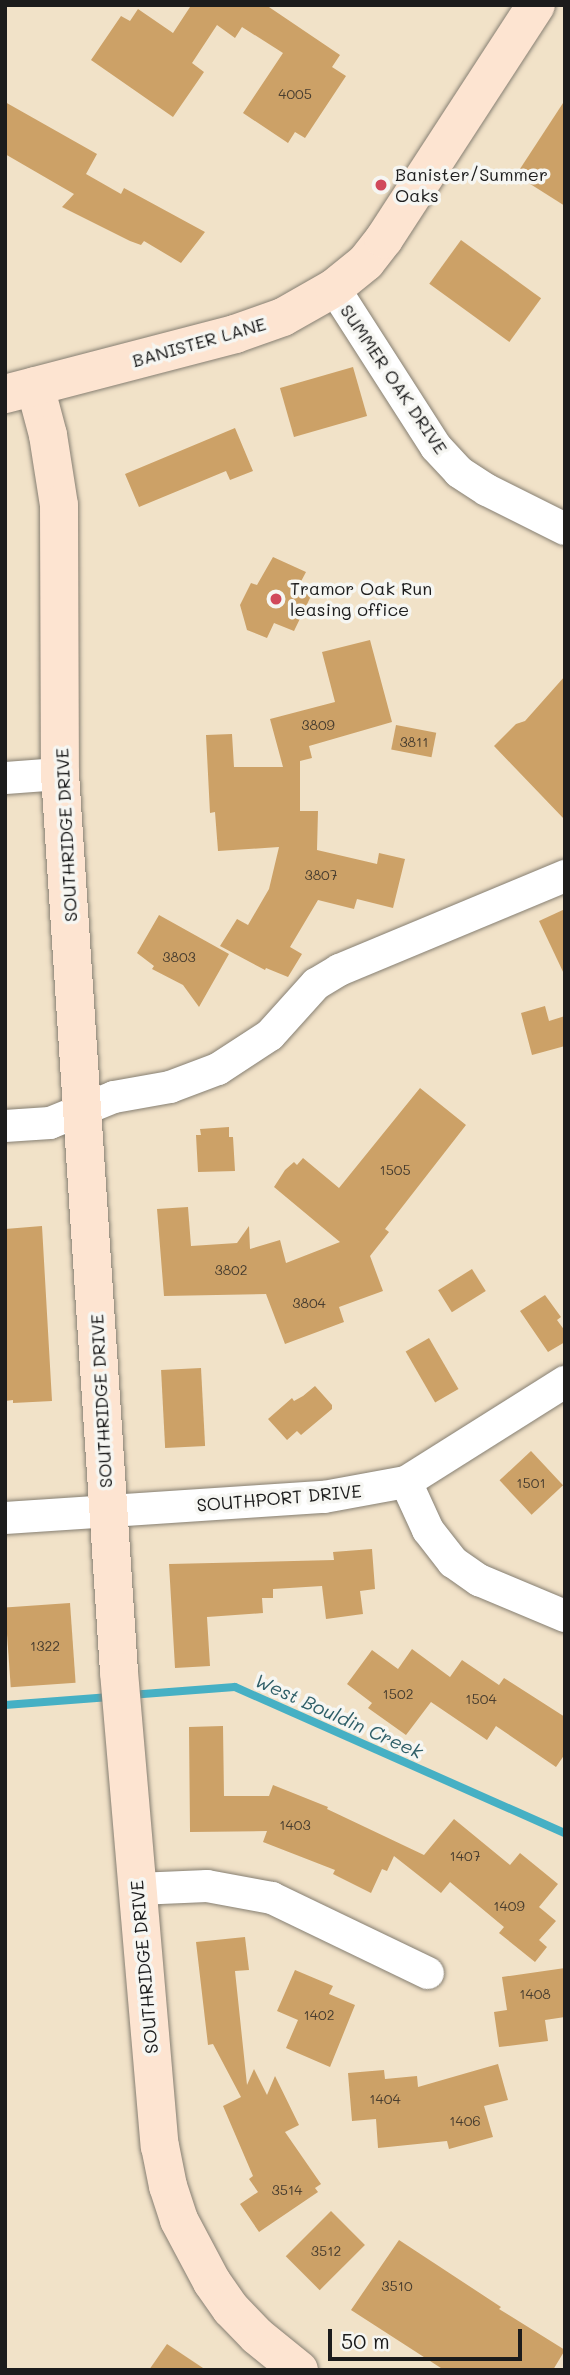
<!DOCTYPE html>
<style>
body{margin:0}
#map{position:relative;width:570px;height:2375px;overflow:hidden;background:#f1e2c8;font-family:Mali,sans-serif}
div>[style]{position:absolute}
.stream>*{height:8px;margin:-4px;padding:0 4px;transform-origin:4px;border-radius:4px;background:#46b0c4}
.building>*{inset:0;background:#cca167;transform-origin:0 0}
.roads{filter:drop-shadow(0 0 2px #867f72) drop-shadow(0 0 2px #867f72)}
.street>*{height:32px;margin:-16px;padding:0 16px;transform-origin:16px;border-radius:16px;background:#fff}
.secondary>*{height:38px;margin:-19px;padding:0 19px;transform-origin:19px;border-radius:19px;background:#fde4d1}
.dots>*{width:19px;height:19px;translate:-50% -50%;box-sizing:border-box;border:4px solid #f6f6f2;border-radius:50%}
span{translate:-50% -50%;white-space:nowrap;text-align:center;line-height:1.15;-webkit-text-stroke:7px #f6f6f2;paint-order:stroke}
.number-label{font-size:14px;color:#483d2f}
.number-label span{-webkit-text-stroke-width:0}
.poi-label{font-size:18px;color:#1c1c1c}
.left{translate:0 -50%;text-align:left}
.street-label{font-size:18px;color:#1c1c1c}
.water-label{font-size:19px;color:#2f5f68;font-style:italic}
.frame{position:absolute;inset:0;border:7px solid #1c1c1c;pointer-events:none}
.scale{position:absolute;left:328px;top:2329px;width:194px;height:32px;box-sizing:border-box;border:4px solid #1c1c1c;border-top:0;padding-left:9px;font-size:21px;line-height:24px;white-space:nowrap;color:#1c1c1c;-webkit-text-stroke:5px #f6f6f2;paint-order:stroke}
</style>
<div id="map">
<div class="stream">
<i style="left:130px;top:1695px;width:105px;rotate:-4.4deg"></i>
<i style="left:235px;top:1687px;width:361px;rotate:23.9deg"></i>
<i style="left:5px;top:1705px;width:105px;rotate:-4.4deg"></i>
</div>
<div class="building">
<i style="clip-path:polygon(188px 5px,266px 5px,340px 55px,332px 67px,346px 76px,305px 138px,295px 132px,288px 143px,243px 113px,283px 53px,242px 27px,235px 38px,217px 25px,192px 63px,204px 72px,173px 117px,91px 60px,121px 16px,130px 21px,138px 9px,173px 33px,190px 7px)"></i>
<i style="clip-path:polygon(565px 100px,565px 206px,516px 175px)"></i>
<i style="clip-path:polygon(5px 102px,97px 154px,86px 174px,121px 194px,124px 188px,205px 232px,181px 263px,144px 241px,141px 245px,130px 241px,62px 207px,74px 194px,5px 154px)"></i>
<i style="left:461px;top:240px;width:99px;height:54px;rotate:36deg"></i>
<i style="left:353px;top:367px;width:51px;height:76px;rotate:74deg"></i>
<i style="clip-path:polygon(235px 428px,253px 471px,230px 480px,226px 471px,139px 507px,125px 474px)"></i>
<i style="clip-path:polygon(273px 557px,306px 572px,297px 589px,311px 596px,294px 631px,274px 623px,267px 638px,247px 630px,240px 605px,251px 583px,257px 585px)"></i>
<i style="clip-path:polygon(370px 640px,392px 722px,309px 746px,312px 758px,300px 761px,300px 811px,318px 811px,317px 850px,377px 864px,379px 853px,405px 859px,393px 908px,357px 899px,354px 909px,318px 900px,290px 947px,302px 954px,288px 977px,266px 968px,265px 970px,220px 946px,237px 919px,248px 925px,269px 889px,279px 847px,218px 851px,215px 812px,210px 813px,206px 735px,232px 734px,234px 767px,283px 767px,270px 719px,335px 702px,322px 652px)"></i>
<i style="clip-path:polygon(565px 676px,565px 820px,494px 746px,516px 724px,525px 721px)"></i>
<i style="left:396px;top:725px;width:41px;height:25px;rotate:11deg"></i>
<i style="clip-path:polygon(565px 909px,565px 976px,539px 921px)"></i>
<i style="clip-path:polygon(159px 915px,229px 954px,199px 1007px,183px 985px,152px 969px,154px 966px,137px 953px)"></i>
<i style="clip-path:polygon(545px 1006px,549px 1021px,565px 1016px,565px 1046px,532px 1055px,521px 1013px)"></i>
<i style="clip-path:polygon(420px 1088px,466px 1125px,385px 1229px,389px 1232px,370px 1256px,383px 1291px,339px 1307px,344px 1322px,285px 1344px,266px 1294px,164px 1296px,157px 1209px,188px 1207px,191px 1246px,237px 1243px,249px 1226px,250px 1249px,280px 1240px,286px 1263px,340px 1242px,274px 1187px,285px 1170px,294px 1162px,297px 1165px,303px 1158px,339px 1188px)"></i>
<i style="clip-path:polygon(229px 1127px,229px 1137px,233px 1137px,235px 1171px,198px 1172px,196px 1135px,201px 1135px,200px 1129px)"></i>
<i style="clip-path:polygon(42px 1226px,52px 1401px,13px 1403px,13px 1400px,5px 1401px,5px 1229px)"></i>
<i style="left:472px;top:1269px;width:26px;height:40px;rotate:58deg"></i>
<i style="clip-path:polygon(545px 1295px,561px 1317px,557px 1320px,565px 1331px,565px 1342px,548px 1352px,520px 1311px)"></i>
<i style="left:429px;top:1338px;width:59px;height:27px;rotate:60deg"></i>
<i style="left:201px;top:1368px;width:78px;height:40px;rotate:87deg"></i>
<i style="clip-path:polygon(315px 1386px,332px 1405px,332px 1409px,301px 1435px,297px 1431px,287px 1440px,268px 1419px,292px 1398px,294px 1401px,303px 1396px)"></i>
<i style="left:531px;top:1451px;width:47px;height:43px;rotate:47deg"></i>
<i style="clip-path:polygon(372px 1549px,375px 1589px,360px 1591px,363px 1614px,326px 1619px,322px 1586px,273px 1589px,273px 1598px,262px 1598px,263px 1613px,207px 1617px,210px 1666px,175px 1668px,169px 1564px,334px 1560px,333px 1552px)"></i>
<i style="left:70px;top:1603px;width:80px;height:65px;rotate:86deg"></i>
<i style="clip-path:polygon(412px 1649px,450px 1677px,462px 1660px,499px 1685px,504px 1678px,565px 1717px,565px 1754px,556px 1767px,496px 1726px,487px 1740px,431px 1702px,406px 1735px,368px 1708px,372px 1703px,347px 1684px,372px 1650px,398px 1669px)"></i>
<i style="clip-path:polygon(223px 1726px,224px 1796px,269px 1796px,273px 1785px,328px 1807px,327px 1809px,424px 1855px,454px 1819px,510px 1865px,520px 1853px,558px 1884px,539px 1907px,556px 1921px,539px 1940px,547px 1947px,535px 1962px,499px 1933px,504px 1927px,450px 1882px,441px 1893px,394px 1856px,387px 1871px,382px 1869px,371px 1893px,333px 1874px,335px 1870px,263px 1842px,267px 1831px,190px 1832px,189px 1727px)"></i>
<i style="clip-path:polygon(245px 1937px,249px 1970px,235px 1971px,247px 2085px,254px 2069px,267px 2095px,275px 2076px,299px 2125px,285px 2132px,321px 2184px,315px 2188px,318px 2192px,259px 2232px,240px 2204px,258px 2192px,249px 2179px,253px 2176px,223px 2106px,241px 2097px,213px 2044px,208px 2045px,196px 1942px)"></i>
<i style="clip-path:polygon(565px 1968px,565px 2017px,545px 2020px,548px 2041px,499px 2047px,494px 2012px,507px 2010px,502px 1977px)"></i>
<i style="clip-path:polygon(295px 1970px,333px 1986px,329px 1994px,355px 2005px,330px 2067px,286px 2048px,298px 2020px,277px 2011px)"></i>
<i style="clip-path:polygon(498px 2064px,508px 2100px,484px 2106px,493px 2137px,449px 2149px,447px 2141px,378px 2148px,376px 2119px,352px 2121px,348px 2073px,384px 2070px,385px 2079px,417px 2076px,418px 2087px)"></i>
<i style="left:331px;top:2211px;width:48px;height:64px;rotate:45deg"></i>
<i style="clip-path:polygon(399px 2240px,501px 2307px,499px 2309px,565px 2350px,553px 2370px,444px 2370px,351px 2310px)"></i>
<i style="clip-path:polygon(167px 2344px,206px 2370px,149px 2370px)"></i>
</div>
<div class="roads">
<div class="street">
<i style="left:334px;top:288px;width:189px;rotate:57.3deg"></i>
<i style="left:436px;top:447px;width:34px;rotate:47deg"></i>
<i style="left:459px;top:472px;width:33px;rotate:33deg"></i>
<i style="left:487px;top:490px;width:87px;rotate:26.6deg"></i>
<i style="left:5px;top:778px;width:55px;rotate:-4.2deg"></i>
<i style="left:5px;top:1126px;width:45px;rotate:-3.8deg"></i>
<i style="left:50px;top:1123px;width:69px;rotate:-22.1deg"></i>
<i style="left:114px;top:1097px;width:57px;rotate:-10.1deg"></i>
<i style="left:170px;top:1087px;width:51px;rotate:-20.6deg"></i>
<i style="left:218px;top:1069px;width:62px;rotate:-33.2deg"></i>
<i style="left:270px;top:1035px;width:69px;rotate:-48deg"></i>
<i style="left:316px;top:984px;width:27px;rotate:-31deg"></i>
<i style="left:339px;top:970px;width:245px;rotate:-22.6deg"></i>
<i style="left:406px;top:1482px;width:53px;rotate:65.4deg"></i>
<i style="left:428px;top:1530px;width:41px;rotate:52deg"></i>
<i style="left:453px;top:1562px;width:32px;rotate:35deg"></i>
<i style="left:479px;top:1580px;width:93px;rotate:22.7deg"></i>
<i style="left:5px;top:1518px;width:320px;rotate:-3.8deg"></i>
<i style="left:324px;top:1497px;width:83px;rotate:-10.4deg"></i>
<i style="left:406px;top:1482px;width:188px;rotate:-32.2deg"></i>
<i style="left:137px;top:1889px;width:70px;rotate:-2.5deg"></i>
<i style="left:207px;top:1886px;width:66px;rotate:10.5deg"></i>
<i style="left:272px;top:1898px;width:173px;rotate:25.7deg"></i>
</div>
<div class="secondary">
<i style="left:35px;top:386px;width:51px;rotate:75.1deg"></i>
<i style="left:48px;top:435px;width:71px;rotate:81.1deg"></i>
<i style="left:59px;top:505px;width:269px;rotate:89.8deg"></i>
<i style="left:60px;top:774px;width:900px;rotate:86.24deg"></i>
<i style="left:119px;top:1672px;width:476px;rotate:85.1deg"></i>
<i style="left:160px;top:2146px;width:41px;rotate:78.7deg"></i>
<i style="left:168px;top:2186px;width:36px;rotate:72deg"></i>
<i style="left:179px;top:2220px;width:70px;rotate:62deg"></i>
<i style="left:212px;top:2282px;width:33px;rotate:55deg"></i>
<i style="left:231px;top:2309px;width:37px;rotate:46deg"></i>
<i style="left:257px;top:2336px;width:54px;rotate:39deg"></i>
<i style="left:5px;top:394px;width:238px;rotate:-14.6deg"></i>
<i style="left:235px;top:334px;width:51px;rotate:-19.5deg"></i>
<i style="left:283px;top:317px;width:59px;rotate:-29.6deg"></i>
<i style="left:334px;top:288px;width:41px;rotate:-39.1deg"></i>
<i style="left:366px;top:262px;width:29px;rotate:-52deg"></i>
<i style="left:384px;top:239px;width:279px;rotate:-57deg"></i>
</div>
</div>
<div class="dots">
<i style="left:381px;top:185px;background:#d1495b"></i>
<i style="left:276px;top:599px;background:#d1495b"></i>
</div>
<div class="number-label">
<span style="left:295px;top:94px">4005</span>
<span style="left:318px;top:725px">3809</span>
<span style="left:414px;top:742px">3811</span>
<span style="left:321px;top:875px">3807</span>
<span style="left:179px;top:957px">3803</span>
<span style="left:395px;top:1170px">1505</span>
<span style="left:231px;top:1270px">3802</span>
<span style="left:309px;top:1303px">3804</span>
<span style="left:531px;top:1483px">1501</span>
<span style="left:45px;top:1646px">1322</span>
<span style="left:398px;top:1694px">1502</span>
<span style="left:481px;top:1699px">1504</span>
<span style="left:295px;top:1825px">1403</span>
<span style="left:465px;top:1856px">1407</span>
<span style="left:509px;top:1906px">1409</span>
<span style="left:535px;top:1994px">1408</span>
<span style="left:319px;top:2015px">1402</span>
<span style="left:385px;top:2099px">1404</span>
<span style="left:465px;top:2121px">1406</span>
<span style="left:287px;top:2190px">3514</span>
<span style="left:326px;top:2251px">3512</span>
<span style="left:397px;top:2286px">3510</span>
</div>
<div class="poi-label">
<span class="left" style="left:395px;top:185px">Banister/Summer<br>Oaks</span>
<span class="left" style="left:290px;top:599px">Tramor Oak Run<br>leasing office</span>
</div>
<div class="street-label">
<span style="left:199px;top:342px;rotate:-16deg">BANISTER LANE</span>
<span style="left:394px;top:379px;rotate:56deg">SUMMER OAK DRIVE</span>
<span style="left:66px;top:835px;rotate:-93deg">SOUTHRIDGE DRIVE</span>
<span style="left:101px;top:1401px;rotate:-93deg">SOUTHRIDGE DRIVE</span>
<span style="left:279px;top:1498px;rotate:-5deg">SOUTHPORT DRIVE</span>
<span style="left:144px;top:1967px;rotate:-95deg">SOUTHRIDGE DRIVE</span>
</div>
<div class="water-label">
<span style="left:339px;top:1716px;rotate:24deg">West Bouldin Creek</span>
</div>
<div class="frame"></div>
<div class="scale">50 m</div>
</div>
